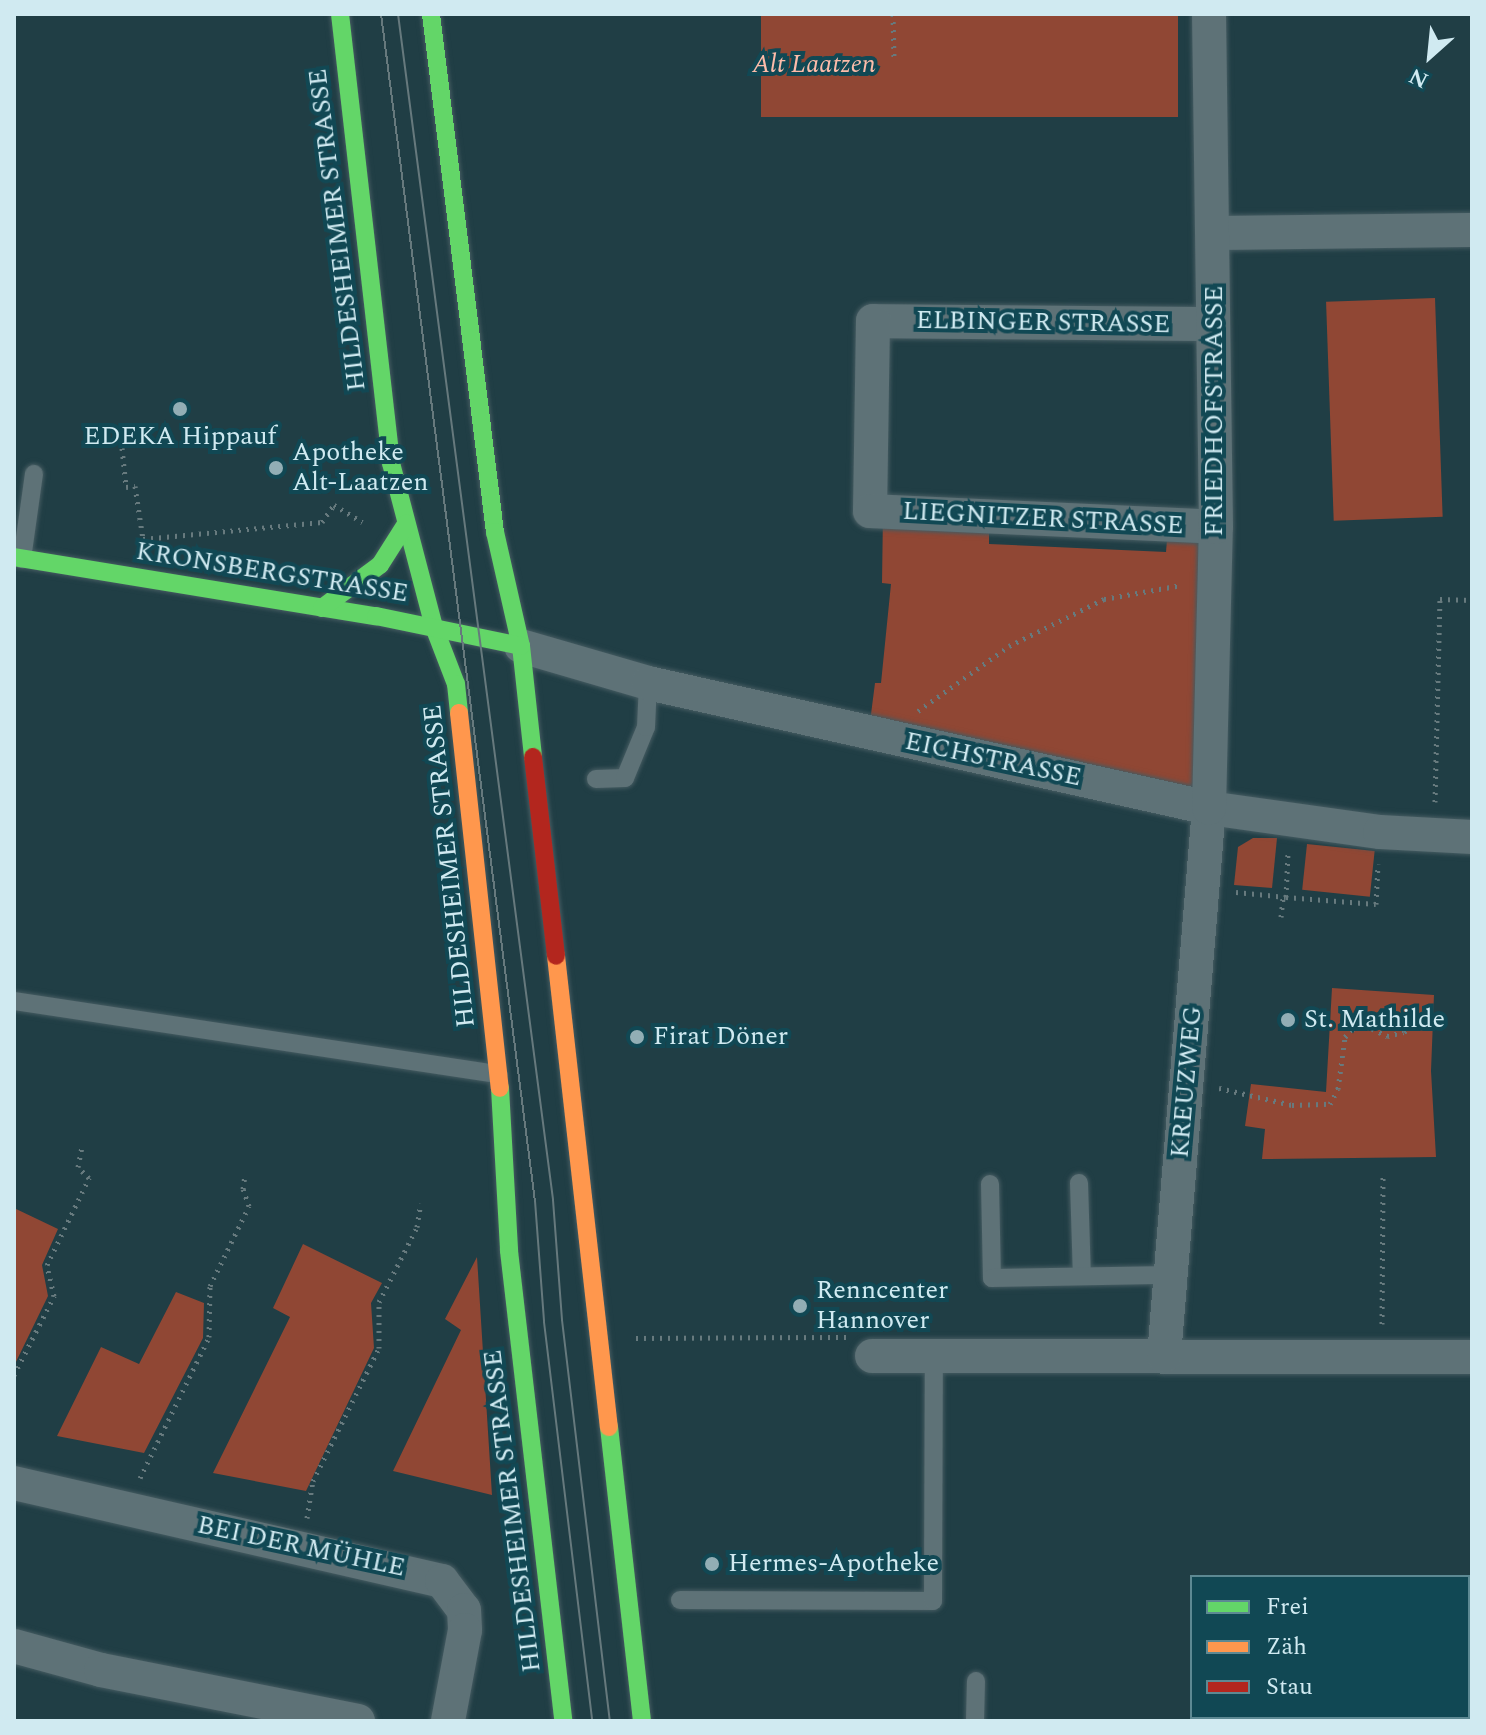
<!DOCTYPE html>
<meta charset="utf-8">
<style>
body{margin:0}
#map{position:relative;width:1486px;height:1735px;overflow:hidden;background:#203e45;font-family:Spectral,serif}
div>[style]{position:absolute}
.green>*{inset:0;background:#904734;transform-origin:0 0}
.path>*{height:5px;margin-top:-2.5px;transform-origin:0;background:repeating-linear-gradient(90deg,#677a7e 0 2px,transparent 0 8px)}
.roads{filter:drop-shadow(0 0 2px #455b61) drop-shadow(0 0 2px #455b61)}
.lane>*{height:18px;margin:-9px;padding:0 9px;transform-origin:9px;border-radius:9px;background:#5e7277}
.street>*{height:34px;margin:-17px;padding:0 17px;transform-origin:17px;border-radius:17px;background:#5e7277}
.fast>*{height:18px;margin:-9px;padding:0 9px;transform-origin:9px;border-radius:9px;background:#63d668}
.slow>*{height:18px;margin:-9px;padding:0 9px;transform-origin:9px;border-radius:9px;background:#ff974d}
.jam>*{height:18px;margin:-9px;padding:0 9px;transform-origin:9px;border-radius:9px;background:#b3261e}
.tram>*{height:2px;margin:-1px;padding:0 1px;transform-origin:1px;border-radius:1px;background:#66797d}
.dots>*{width:22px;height:22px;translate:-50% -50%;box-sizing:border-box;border:4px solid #114854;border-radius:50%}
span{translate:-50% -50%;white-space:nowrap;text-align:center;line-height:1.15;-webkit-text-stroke:8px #114854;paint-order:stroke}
.park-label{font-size:26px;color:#fcbcaa;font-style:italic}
.street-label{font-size:26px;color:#d0eaf1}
.poi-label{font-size:26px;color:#d0eaf1}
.left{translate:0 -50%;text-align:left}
.frame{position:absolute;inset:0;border:16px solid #d0eaf1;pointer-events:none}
.legend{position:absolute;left:1190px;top:1575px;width:280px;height:144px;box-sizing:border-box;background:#114854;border:2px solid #5d8993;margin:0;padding:10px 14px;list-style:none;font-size:24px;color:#d0eaf1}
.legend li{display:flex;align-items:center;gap:16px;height:40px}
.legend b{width:40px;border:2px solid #5d8993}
.north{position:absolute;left:1390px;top:16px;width:80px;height:80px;-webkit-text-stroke:6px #114854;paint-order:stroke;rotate:207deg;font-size:22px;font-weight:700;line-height:32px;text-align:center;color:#d0eaf1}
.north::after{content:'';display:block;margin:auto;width:28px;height:36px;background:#d0eaf1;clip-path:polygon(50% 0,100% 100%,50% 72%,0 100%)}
</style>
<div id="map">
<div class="green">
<i style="left:761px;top:14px;width:417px;height:103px"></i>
<i style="left:1435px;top:298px;width:219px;height:109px;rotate:88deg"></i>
<i style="clip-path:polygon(883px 512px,989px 519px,989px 544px,1166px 552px,1168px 527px,1206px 529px,1206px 800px,870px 722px,875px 683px,881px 683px,891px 584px,882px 583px)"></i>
<i style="clip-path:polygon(1253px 838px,1277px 838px,1272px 888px,1234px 885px,1238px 847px)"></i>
<i style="left:1307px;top:844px;width:68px;height:46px;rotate:6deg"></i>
<i style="clip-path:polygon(1332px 988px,1434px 995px,1431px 1071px,1436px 1157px,1262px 1159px,1265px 1129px,1245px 1126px,1251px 1084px,1326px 1092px)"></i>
<i style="clip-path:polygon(14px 1208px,58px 1229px,42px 1265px,48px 1296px,14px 1366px)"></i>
<i style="clip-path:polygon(303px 1244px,382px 1283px,371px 1303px,374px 1348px,306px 1491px,213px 1473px,290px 1317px,273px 1308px)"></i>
<i style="clip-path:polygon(477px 1257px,492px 1495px,393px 1471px,461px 1330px,445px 1319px)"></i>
<i style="clip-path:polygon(176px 1292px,204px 1303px,203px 1338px,144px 1453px,57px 1436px,101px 1347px,139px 1364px)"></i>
</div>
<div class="path">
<i style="left:893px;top:14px;width:44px;rotate:88.7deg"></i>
<i style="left:122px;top:448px;width:39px;rotate:84deg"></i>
<i style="left:126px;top:487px;width:9px;rotate:-6deg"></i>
<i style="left:135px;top:486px;width:54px;rotate:81.4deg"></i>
<i style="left:143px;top:539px;width:180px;rotate:-5.4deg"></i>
<i style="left:322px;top:522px;width:21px;rotate:-55deg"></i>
<i style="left:334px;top:505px;width:33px;rotate:31deg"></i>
<i style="left:918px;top:711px;width:112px;rotate:-35.5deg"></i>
<i style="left:1009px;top:646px;width:106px;rotate:-26.3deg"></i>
<i style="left:1104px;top:599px;width:79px;rotate:-10.2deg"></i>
<i style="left:1435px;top:802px;width:203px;rotate:-88.6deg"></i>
<i style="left:1440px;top:599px;width:32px;rotate:2deg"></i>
<i style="left:1236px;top:892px;width:50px;rotate:5.7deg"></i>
<i style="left:1286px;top:897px;width:44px;rotate:-87.4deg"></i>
<i style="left:1286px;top:897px;width:90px;rotate:4.4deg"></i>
<i style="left:1376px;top:904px;width:40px;rotate:-87.1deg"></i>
<i style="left:1281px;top:917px;width:20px;rotate:-84deg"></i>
<i style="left:1219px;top:1088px;width:75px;rotate:13.1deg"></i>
<i style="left:1292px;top:1105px;width:38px;rotate:-2deg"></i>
<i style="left:1330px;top:1104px;width:17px;rotate:-62deg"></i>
<i style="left:1338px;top:1089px;width:52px;rotate:-82.3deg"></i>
<i style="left:1345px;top:1037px;width:11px;rotate:-49deg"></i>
<i style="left:1352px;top:1029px;width:14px;rotate:-17deg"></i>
<i style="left:1365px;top:1025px;width:25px;rotate:27deg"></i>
<i style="left:1387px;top:1036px;width:17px;rotate:-13deg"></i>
<i style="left:1404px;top:1032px;width:29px;rotate:-38deg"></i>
<i style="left:1382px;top:1324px;width:148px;rotate:-89.6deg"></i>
<i style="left:636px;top:1338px;width:210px;rotate:-0.3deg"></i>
<i style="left:14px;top:1375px;width:89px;rotate:-63.1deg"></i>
<i style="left:54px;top:1296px;width:32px;rotate:-103deg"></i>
<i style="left:47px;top:1265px;width:97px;rotate:-64.2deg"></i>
<i style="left:89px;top:1178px;width:16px;rotate:-135deg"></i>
<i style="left:78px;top:1167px;width:20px;rotate:-79deg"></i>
<i style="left:140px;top:1478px;width:157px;rotate:-63.9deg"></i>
<i style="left:209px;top:1337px;width:51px;rotate:-88.9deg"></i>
<i style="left:210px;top:1286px;width:89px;rotate:-64deg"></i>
<i style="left:249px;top:1206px;width:18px;rotate:-109deg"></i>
<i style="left:243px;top:1189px;width:14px;rotate:-82deg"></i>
<i style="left:307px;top:1518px;width:37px;rotate:-81deg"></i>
<i style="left:313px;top:1481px;width:148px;rotate:-63.6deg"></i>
<i style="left:379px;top:1348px;width:46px;rotate:-90deg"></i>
<i style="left:379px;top:1302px;width:84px;rotate:-63.1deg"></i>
<i style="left:417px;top:1227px;width:24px;rotate:-81deg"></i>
</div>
<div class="roads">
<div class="lane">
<i style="left:22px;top:559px;width:86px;rotate:-82deg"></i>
<i style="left:596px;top:779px;width:29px;rotate:-2deg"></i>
<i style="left:625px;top:778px;width:55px;rotate:-67.6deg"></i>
<i style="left:646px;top:727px;width:44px;rotate:-87.4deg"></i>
<i style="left:14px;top:1001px;width:490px;rotate:8.6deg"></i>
<i style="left:1079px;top:1183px;width:93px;rotate:88.2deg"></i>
<i style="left:990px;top:1184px;width:94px;rotate:88.8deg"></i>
<i style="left:992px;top:1278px;width:179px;rotate:-1deg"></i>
<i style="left:680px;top:1600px;width:253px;rotate:0.2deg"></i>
<i style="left:933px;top:1601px;width:244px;rotate:-89.8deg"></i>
<i style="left:975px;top:1721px;width:40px;rotate:-88.6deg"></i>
</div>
<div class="street">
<i style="left:1214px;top:233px;width:258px;rotate:-0.7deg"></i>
<i style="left:1213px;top:324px;width:340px;rotate:-179.5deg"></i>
<i style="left:873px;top:321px;width:190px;rotate:90.9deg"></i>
<i style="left:870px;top:511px;width:346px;rotate:2.6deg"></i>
<i style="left:521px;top:646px;width:132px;rotate:16.2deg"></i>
<i style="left:648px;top:683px;width:575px;rotate:12.56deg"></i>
<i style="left:1209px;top:808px;width:173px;rotate:8deg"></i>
<i style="left:1380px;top:832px;width:92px;rotate:3.1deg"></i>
<i style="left:872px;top:1356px;width:600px;rotate:0.1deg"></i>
<i style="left:1164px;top:1356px;width:550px;rotate:-85.31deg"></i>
<i style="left:1209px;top:808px;width:281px;rotate:-88.6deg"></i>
<i style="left:1216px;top:527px;width:513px;rotate:-90.78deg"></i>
<i style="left:14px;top:1483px;width:439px;rotate:12.9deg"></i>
<i style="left:442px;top:1581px;width:36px;rotate:53deg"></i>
<i style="left:464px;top:1610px;width:20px;rotate:87deg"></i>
<i style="left:465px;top:1630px;width:93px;rotate:100.6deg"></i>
<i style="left:14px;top:1646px;width:90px;rotate:15.4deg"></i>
<i style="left:101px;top:1670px;width:262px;rotate:11.2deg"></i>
</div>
<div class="fast">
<i style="left:340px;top:14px;width:452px;rotate:83.5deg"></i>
<i style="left:391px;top:463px;width:170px;rotate:75.3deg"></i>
<i style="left:434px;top:627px;width:61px;rotate:68.9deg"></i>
<i style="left:456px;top:684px;width:29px;rotate:84deg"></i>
<i style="left:431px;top:14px;width:522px;rotate:82.96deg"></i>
<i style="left:495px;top:532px;width:117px;rotate:77.2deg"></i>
<i style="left:521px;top:646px;width:112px;rotate:83.8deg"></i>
<i style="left:14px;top:557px;width:367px;rotate:9.3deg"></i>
<i style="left:376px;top:616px;width:148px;rotate:11.7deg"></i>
<i style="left:322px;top:608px;width:72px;rotate:-36.6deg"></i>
<i style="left:380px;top:565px;width:49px;rotate:-57.6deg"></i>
<i style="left:500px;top:1088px;width:163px;rotate:86.8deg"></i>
<i style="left:509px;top:1251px;width:473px;rotate:83.4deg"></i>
<i style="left:609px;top:1427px;width:296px;rotate:83.6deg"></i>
</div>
<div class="slow">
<i style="left:459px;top:713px;width:377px;rotate:83.8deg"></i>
<i style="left:556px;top:956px;width:474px;rotate:83.6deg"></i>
</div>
<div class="jam">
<i style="left:533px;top:757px;width:200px;rotate:83.4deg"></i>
</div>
</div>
<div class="tram">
<i style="left:381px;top:14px;width:1197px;rotate:82.61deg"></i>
<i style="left:535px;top:1201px;width:121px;rotate:85.7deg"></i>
<i style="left:544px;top:1322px;width:402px;rotate:83.1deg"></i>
<i style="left:398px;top:14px;width:1196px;rotate:82.55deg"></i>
<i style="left:553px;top:1200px;width:120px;rotate:85.7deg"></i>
<i style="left:562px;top:1320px;width:404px;rotate:83.2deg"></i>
</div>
<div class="dots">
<i style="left:180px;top:409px;background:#92aeb5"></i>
<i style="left:276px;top:468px;background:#92aeb5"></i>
<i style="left:1288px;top:1020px;background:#92aeb5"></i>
<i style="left:637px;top:1037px;background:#92aeb5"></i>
<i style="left:800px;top:1306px;background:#92aeb5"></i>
<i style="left:712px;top:1564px;background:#92aeb5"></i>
</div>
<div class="park-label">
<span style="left:814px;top:65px">Alt Laatzen</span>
</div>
<div class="street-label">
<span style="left:338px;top:230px;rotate:-97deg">HILDESHEIMER STRASSE</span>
<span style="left:1043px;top:323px;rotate:1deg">ELBINGER STRASSE</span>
<span style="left:1215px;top:411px;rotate:-90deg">FRIEDHOFSTRASSE</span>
<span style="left:1043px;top:519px;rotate:3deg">LIEGNITZER STRASSE</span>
<span style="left:272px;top:573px;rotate:9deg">KRONSBERGSTRASSE</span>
<span style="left:993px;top:760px;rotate:12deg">EICHSTRASSE</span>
<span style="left:450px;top:866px;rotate:-96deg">HILDESHEIMER STRASSE</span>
<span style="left:1187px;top:1082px;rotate:-85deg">KREUZWEG</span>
<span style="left:513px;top:1511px;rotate:-97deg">HILDESHEIMER STRASSE</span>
<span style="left:301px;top:1547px;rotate:12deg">BEI DER MÜHLE</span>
</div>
<div class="poi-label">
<span style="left:180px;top:437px">EDEKA Hippauf</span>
<span class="left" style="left:292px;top:468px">Apotheke<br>Alt-Laatzen</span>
<span class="left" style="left:1304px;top:1020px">St. Mathilde</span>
<span class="left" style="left:653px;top:1037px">Firat Döner</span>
<span class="left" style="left:816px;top:1306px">Renncenter<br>Hannover</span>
<span class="left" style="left:728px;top:1564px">Hermes-Apotheke</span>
</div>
<div class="frame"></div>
<ul class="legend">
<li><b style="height:10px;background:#63d668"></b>Frei</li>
<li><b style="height:10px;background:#ff974d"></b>Zäh</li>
<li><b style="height:10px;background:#b3261e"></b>Stau</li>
</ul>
<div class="north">N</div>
</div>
